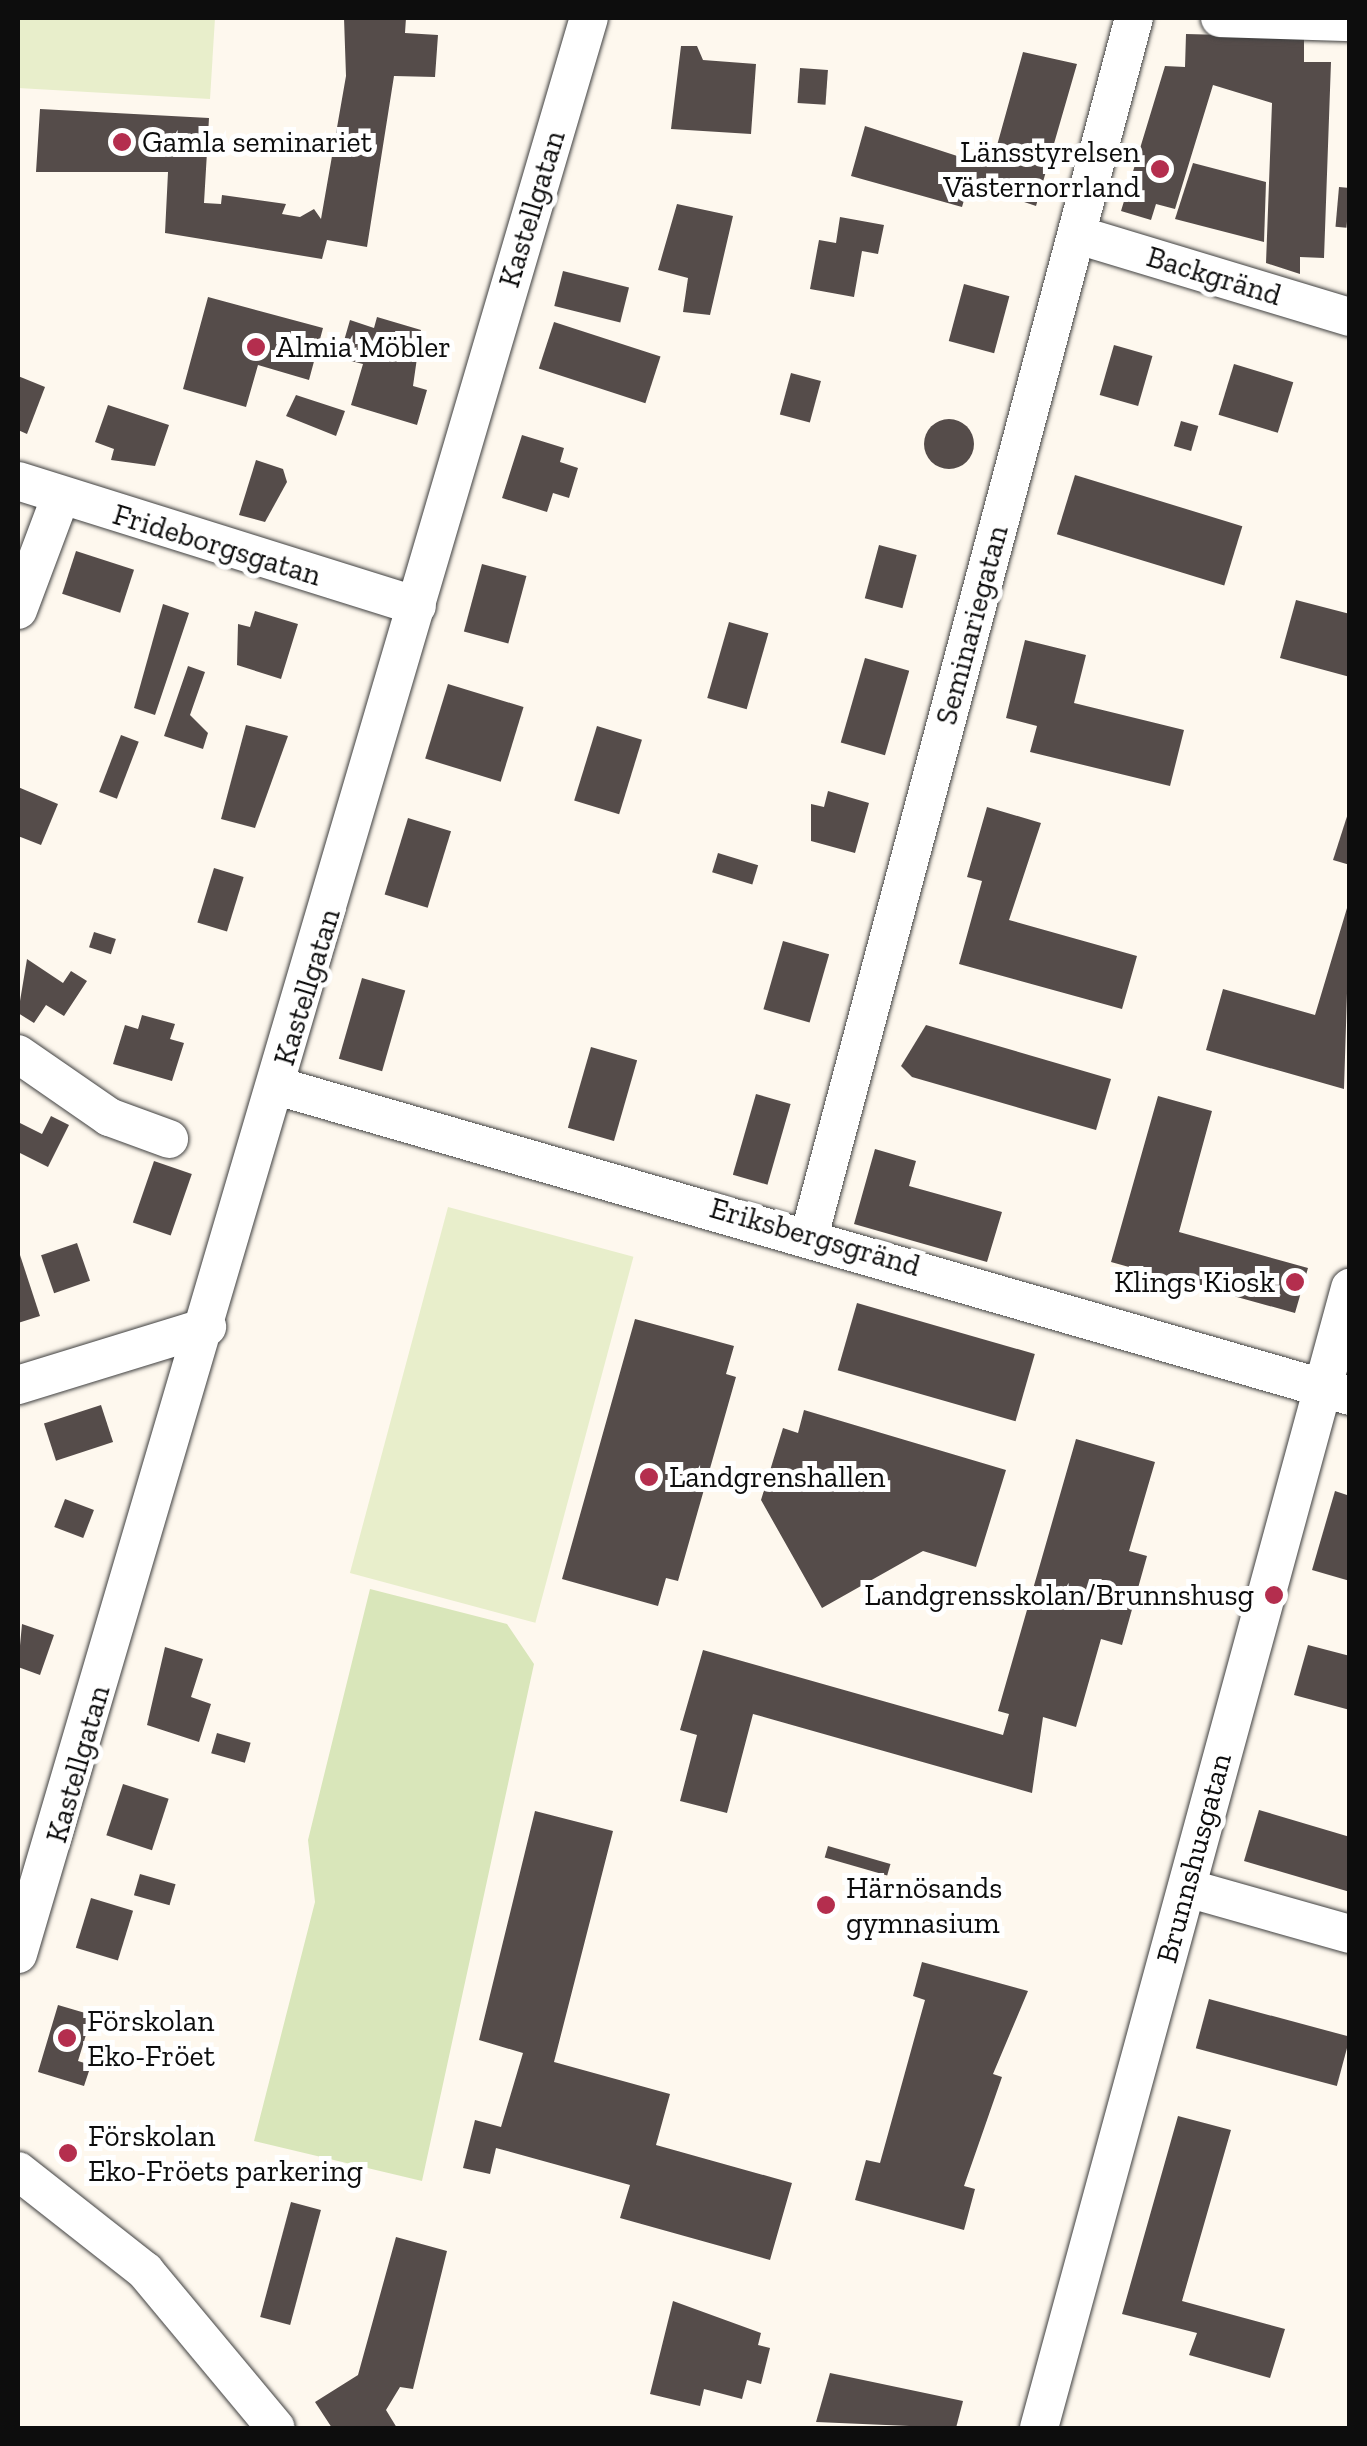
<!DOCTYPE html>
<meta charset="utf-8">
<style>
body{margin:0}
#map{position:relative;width:1367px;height:2446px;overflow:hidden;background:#fef8ee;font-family:"Zilla Slab",serif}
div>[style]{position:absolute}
.green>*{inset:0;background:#d9e6ba}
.pitch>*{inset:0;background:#e8eecb;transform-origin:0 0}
.building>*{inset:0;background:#554c4a;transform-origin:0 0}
.round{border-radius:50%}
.roads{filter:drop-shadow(0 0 2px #404040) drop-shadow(0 0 2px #404040)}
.minor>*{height:38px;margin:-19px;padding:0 19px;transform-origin:19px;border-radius:19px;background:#fff}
.dots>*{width:28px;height:28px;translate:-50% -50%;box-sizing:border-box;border:5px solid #fff;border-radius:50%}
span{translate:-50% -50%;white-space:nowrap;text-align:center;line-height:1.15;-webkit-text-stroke:10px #fff;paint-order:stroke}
.poi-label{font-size:30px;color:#0d0d0d}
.left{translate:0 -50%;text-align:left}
.right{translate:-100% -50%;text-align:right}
.street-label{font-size:30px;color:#0d0d0d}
.frame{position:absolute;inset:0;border:20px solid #0d0d0d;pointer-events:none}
</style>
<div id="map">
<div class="green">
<i style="clip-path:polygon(370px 1589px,507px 1624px,534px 1664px,422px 2181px,254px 2141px,315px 1902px,308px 1840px)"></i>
</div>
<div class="pitch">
<i style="clip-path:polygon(20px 18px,215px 18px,210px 99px,18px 88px)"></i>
<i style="left:448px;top:1207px;width:192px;height:379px;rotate:15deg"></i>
</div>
<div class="building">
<i style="clip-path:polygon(344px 18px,406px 18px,405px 33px,438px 35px,435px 77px,394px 76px,367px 247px,327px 240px,322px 259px,165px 233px,168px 172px,36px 172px,40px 109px,209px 118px,204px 203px,221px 204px,222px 195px,286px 204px,282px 214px,300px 217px,314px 209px,321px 219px,346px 76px)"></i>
<i style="clip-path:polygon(1186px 34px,1304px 37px,1304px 62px,1331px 62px,1324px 258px,1300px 257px,1300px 274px,1266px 263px,1272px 103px,1213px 85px,1175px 209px,1156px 204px,1151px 220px,1121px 211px,1165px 66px,1185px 67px)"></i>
<i style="clip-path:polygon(681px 46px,697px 46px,703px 60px,756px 64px,751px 134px,671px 129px)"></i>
<i style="clip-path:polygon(1023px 52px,1077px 64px,1036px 206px,969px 183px,962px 207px,851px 176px,865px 126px,991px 167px)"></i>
<i style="left:800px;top:68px;width:28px;height:35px;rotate:4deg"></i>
<i style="clip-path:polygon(1193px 163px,1266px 182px,1264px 242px,1175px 219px)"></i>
<i style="left:1339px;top:187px;width:11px;height:40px;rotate:5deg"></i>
<i style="clip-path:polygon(677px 204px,733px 216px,710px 315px,683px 312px,688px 278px,658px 270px)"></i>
<i style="clip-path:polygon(840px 217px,884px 225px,878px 254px,862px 251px,854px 297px,810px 289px,819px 240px,836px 243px)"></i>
<i style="left:563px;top:271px;width:68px;height:36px;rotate:14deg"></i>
<i style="left:964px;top:284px;width:47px;height:59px;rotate:15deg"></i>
<i style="clip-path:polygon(208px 297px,323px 328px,309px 380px,258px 365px,246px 407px,183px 389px)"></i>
<i style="clip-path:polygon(377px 317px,421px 330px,413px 386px,427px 390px,417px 425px,351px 405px,363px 364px,339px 358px,350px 320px,374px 328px)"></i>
<i style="left:554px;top:322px;width:112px;height:49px;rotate:18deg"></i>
<i style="left:1114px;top:345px;width:40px;height:52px;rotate:16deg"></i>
<i style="left:1234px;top:364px;width:62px;height:53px;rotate:17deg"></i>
<i style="left:791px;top:373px;width:31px;height:43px;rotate:15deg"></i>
<i style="clip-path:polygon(18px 376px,45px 387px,27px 434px,18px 430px)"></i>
<i style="clip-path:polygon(296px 395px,345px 411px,336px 436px,286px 416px)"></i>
<i style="clip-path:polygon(108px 405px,169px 425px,155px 466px,111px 460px,114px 449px,95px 442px)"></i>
<i class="round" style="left:924px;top:419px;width:50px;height:50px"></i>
<i style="left:1181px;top:421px;width:18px;height:26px;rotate:16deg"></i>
<i style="clip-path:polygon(522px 435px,564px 448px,560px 462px,578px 468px,569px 498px,553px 493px,547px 512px,502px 498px)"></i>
<i style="clip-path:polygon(256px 460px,283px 469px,287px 482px,265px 522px,239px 515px)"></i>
<i style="left:1075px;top:475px;width:175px;height:62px;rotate:17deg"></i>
<i style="left:879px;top:545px;width:39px;height:55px;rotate:15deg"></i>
<i style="left:76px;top:551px;width:61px;height:45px;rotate:18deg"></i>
<i style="left:482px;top:564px;width:46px;height:70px;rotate:15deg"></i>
<i style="clip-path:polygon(1296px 600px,1350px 614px,1350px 677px,1280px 658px)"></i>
<i style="clip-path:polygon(163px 604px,189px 613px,155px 715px,134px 708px)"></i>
<i style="clip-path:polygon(255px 611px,298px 624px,281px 679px,237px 665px,238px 624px,250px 627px)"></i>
<i style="left:729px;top:622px;width:41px;height:79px;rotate:16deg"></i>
<i style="clip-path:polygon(1025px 640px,1086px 655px,1074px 703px,1184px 730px,1170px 786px,1030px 752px,1037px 726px,1006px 718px)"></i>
<i style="left:865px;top:658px;width:46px;height:88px;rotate:16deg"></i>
<i style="clip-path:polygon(188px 666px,205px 672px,190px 715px,208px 733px,203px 749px,164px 736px)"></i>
<i style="left:448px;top:684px;width:79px;height:78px;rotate:17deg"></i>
<i style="clip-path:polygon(246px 725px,288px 736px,255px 828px,221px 819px)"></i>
<i style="left:597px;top:726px;width:47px;height:78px;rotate:17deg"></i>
<i style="left:121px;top:735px;width:19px;height:61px;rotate:21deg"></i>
<i style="clip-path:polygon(18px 787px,58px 804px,41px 845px,18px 836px)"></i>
<i style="clip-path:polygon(828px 791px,869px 803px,855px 853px,811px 841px,811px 804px,824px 807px)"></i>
<i style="clip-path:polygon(987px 807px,1041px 823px,1009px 920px,1137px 956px,1122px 1009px,959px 964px,982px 881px,967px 877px)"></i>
<i style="clip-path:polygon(1350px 807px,1350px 865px,1333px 860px)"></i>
<i style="left:408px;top:818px;width:45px;height:80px;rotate:17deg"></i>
<i style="left:718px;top:853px;width:42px;height:20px;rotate:17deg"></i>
<i style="left:214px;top:868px;width:31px;height:57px;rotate:17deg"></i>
<i style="clip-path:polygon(1350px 898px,1344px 1089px,1206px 1050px,1223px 989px,1315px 1015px)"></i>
<i style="left:94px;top:932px;width:23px;height:16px;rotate:18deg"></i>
<i style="left:783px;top:941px;width:48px;height:71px;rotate:16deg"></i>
<i style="clip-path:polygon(27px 959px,63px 983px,71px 971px,87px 981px,64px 1016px,46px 1005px,34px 1023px,18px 1013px)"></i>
<i style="left:362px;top:978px;width:45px;height:84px;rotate:16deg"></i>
<i style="clip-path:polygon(142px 1015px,175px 1024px,170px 1039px,184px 1043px,172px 1081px,113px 1064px,125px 1025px,138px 1029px)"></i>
<i style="clip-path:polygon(926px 1025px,1111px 1079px,1096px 1130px,912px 1077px,901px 1066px)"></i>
<i style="left:591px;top:1047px;width:48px;height:84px;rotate:16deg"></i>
<i style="left:756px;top:1094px;width:36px;height:84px;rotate:16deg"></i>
<i style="clip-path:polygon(1158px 1096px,1212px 1111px,1179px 1232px,1308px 1268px,1295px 1313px,1111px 1262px)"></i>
<i style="clip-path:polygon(51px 1116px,69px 1125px,48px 1167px,18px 1152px,18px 1122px,42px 1134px)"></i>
<i style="clip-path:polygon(875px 1149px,916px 1161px,909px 1186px,1002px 1212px,987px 1262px,854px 1224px)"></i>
<i style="left:154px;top:1161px;width:40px;height:65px;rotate:19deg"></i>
<i style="left:77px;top:1243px;width:40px;height:38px;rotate:71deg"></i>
<i style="clip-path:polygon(18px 1249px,40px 1316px,18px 1323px)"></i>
<i style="left:857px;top:1303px;width:185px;height:70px;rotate:16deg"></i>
<i style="clip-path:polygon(635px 1319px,734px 1346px,726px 1374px,736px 1377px,678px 1581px,666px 1578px,658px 1606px,562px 1579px)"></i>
<i style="left:101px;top:1405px;width:39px;height:60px;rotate:72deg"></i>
<i style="clip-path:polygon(804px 1410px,1006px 1470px,976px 1567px,923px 1551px,822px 1608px,761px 1500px,783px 1428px,798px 1433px)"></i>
<i style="clip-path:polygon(1076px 1439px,1155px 1462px,1129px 1551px,1147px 1556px,1122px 1645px,1101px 1639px,1076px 1727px,1043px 1717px,1032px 1793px,753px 1714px,727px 1813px,680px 1801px,697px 1735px,680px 1730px,703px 1650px,1003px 1735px,1009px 1714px,998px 1711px)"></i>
<i style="clip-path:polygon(1335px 1491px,1350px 1496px,1350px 1581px,1312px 1570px)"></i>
<i style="left:65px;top:1499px;width:31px;height:30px;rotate:21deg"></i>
<i style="clip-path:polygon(22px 1624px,54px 1635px,40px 1675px,18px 1667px)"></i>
<i style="clip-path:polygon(1308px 1645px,1350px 1656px,1350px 1710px,1294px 1695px)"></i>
<i style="clip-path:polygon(165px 1647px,203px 1659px,191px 1697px,211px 1704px,199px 1742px,147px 1725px)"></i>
<i style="left:217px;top:1733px;width:35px;height:21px;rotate:16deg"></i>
<i style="left:123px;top:1784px;width:48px;height:54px;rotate:18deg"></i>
<i style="clip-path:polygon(1259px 1810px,1350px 1837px,1350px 1892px,1244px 1861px)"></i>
<i style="clip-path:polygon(535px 1811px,613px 1831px,554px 2062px,670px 2094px,656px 2145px,792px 2183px,770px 2260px,620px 2218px,630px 2185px,496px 2148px,490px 2174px,463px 2168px,475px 2120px,501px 2127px,523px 2053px,479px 2040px)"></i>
<i style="left:828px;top:1846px;width:65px;height:12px;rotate:16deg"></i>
<i style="left:140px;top:1874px;width:37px;height:22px;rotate:16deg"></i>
<i style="left:91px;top:1898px;width:44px;height:52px;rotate:17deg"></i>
<i style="clip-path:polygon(922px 1962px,1028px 1991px,993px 2074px,1002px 2077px,964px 2186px,975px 2189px,964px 2230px,855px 2200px,866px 2160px,880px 2163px,925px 2000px,913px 1996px)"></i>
<i style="left:1209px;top:1999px;width:146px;height:51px;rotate:15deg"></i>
<i style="clip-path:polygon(58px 2005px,92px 2015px,78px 2061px,91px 2065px,84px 2086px,38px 2072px)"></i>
<i style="clip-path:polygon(1178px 2116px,1231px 2130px,1182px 2301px,1285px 2329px,1270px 2378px,1189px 2355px,1197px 2333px,1122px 2314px)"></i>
<i style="left:291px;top:2202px;width:31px;height:119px;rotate:15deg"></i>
<i style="clip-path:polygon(396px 2237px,447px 2251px,413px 2389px,400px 2387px,386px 2410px,397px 2428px,332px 2428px,315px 2402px,358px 2375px)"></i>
<i style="clip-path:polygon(673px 2301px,761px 2333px,758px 2345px,770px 2348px,761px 2384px,747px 2380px,742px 2399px,704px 2389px,700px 2406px,650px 2394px)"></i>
<i style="clip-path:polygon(830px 2373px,963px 2401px,956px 2428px,816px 2422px)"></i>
</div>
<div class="roads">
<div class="minor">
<i style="left:1220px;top:18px;width:130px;rotate:1.8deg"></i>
<i style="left:1078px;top:235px;width:284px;rotate:16.8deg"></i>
<i style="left:18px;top:481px;width:418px;rotate:17.4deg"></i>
<i style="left:18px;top:610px;width:120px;rotate:-69.4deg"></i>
<i style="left:18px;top:1054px;width:111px;rotate:34.7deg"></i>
<i style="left:109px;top:1117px;width:64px;rotate:20.1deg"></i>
<i style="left:277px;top:1086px;width:1117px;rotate:16.11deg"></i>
<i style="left:810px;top:1233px;width:1257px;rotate:-75.07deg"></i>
<i style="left:18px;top:1385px;width:198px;rotate:-17.1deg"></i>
<i style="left:1187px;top:1888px;width:169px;rotate:15.8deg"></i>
<i style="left:18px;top:1954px;width:2018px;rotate:-73.57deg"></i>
<i style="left:18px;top:2171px;width:162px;rotate:38.2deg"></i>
<i style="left:145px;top:2271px;width:204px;rotate:50.2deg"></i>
<i style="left:1039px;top:2428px;width:1182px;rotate:-74.74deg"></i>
</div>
</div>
<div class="dots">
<i style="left:122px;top:142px;background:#b42e4e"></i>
<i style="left:1160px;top:169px;background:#b42e4e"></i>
<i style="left:256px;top:347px;background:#b42e4e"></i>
<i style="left:1295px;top:1282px;background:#b42e4e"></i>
<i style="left:649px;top:1477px;background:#b42e4e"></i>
<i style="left:1274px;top:1595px;background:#b42e4e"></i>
<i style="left:826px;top:1905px;background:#b42e4e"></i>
<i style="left:67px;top:2038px;background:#b42e4e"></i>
<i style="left:68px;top:2153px;background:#b42e4e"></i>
</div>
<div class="poi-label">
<span class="left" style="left:142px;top:142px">Gamla seminariet</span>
<span class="right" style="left:1140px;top:169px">Länsstyrelsen<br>Västernorrland</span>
<span class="left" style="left:276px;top:347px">Almia Möbler</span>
<span class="right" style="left:1275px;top:1282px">Klings Kiosk</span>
<span class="left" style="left:669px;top:1477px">Landgrenshallen</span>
<span class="right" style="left:1254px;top:1595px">Landgrensskolan/Brunnshusg</span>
<span class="left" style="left:846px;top:1905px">Härnösands<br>gymnasium</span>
<span class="left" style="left:87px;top:2038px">Förskolan<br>Eko-Fröet</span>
<span class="left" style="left:88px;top:2153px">Förskolan<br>Eko-Fröets parkering</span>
</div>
<div class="street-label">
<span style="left:532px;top:209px;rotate:-73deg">Kastellgatan</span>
<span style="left:1214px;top:276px;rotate:17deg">Backgränd</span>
<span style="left:217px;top:545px;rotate:17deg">Frideborgsgatan</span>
<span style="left:972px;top:625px;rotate:-75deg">Seminariegatan</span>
<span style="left:307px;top:987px;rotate:-73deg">Kastellgatan</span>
<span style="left:815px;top:1237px;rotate:16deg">Eriksbergsgränd</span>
<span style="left:78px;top:1764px;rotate:-74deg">Kastellgatan</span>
<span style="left:1194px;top:1858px;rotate:-75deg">Brunnshusgatan</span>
</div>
<div class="frame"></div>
</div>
